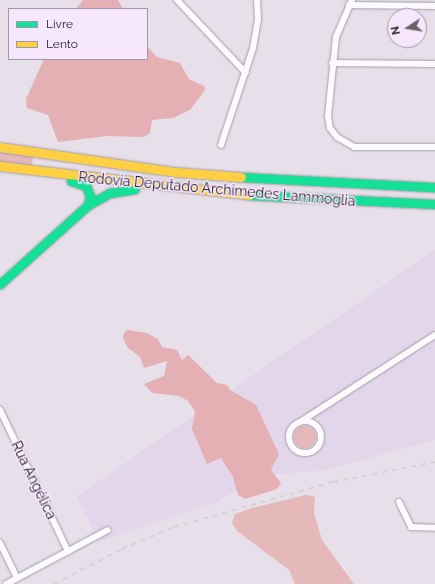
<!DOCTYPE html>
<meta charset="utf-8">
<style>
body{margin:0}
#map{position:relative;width:435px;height:584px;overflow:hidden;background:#e7dfea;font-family:Raleway,sans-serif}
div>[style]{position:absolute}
.built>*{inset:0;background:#e4d6ea}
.green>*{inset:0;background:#e5b8ba;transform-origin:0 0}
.round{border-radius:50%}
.forest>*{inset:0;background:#e4b0b3}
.roads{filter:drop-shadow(0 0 1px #a49ea7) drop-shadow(0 0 1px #a49ea7)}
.street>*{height:6px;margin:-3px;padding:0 3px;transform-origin:3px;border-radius:3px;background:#fbfafc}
.street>.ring{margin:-3px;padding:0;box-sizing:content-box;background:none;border:6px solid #fbfafc;border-radius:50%}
.fast>*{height:9px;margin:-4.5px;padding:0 4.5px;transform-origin:4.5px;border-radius:4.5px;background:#16e098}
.slow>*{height:9px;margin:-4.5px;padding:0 4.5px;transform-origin:4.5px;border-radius:4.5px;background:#ffcf43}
.rail>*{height:2px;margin-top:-1px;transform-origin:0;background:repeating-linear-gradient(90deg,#d4d2d6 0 5px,transparent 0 10px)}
span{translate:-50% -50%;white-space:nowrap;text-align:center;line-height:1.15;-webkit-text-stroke:3px #f6e7fd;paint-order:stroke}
.street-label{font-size:14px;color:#231e25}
.legend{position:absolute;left:8px;top:8px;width:140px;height:52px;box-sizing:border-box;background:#f6e7fd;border:1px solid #a297a7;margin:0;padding:5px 7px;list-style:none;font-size:12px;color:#231e25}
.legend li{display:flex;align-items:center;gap:8px;height:20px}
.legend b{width:20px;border:1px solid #a297a7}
.north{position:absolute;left:387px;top:8px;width:40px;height:40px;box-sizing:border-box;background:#f6e7fd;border:1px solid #a297a7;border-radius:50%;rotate:258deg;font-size:11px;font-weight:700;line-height:16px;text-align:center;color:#231e25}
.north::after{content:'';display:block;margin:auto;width:14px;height:18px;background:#68626a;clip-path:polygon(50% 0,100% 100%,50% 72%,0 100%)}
</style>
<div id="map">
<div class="built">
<i style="clip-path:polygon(435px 250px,435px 440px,326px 470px,266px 475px,210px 505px,99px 542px,77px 496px)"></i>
</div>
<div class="green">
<i style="left:0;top:150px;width:34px;height:12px;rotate:10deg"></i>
<i class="round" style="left:294px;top:426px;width:22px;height:22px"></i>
<i style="clip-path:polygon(306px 495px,315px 497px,314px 513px,322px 540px,354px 584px,295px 584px,289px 570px,237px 531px,232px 523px,235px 514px,252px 508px)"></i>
</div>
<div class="forest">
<i style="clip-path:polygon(83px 0,118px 0,123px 9px,76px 9px)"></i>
<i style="clip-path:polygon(147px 46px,157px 57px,180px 63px,189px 79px,204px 86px,205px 90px,190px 110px,173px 118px,152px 120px,150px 133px,144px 137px,107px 136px,58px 142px,48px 115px,27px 108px,26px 99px,44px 59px,147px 59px)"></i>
<i style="clip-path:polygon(128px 330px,147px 333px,158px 339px,162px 347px,177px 350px,182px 360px,188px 355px,217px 383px,227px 385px,230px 390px,256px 405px,279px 454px,271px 470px,281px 483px,277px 489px,245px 499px,238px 495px,233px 477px,221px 458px,207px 464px,192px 429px,195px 411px,188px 401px,179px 396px,152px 393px,144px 384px,164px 376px,167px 361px,144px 368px,140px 357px,128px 348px,123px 338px,124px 333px)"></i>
</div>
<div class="roads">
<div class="street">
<i style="left:177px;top:0;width:100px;rotate:46.6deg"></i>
<i style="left:352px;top:0;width:40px;rotate:113.4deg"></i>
<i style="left:336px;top:37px;width:79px;rotate:95.8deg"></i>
<i style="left:328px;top:116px;width:12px;rotate:81deg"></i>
<i style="left:330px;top:128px;width:11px;rotate:52deg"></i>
<i style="left:337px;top:137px;width:20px;rotate:30deg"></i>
<i style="left:354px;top:147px;width:81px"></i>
<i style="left:349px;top:5px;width:86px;rotate:0.7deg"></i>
<i style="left:332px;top:63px;width:103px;rotate:0.6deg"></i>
<i style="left:221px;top:145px;width:102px;rotate:-71.7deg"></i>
<i style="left:253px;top:48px;width:29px;rotate:-80deg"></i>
<i style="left:258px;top:19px;width:19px;rotate:-93deg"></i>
<i style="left:0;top:410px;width:157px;rotate:64.3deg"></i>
<i class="ring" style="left:289px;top:421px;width:26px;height:26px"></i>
<i style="left:300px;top:422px;width:161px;rotate:-32.8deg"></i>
<i style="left:399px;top:502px;width:28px;rotate:64deg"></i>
<i style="left:411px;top:527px;width:24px;rotate:2deg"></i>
<i style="left:0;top:543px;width:39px;rotate:64deg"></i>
<i style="left:6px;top:584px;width:115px;rotate:-27.9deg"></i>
</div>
<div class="fast">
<i style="left:241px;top:177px;width:194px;rotate:3deg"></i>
<i style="left:71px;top:181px;width:16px;rotate:18deg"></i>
<i style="left:86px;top:186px;width:11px;rotate:68deg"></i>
<i style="left:90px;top:196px;width:9px;rotate:103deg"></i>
<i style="left:249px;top:195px;width:186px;rotate:2.8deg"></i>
<i style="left:88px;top:205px;width:25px;rotate:-29deg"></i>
<i style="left:110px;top:193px;width:25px;rotate:-9deg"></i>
<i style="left:0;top:284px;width:118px;rotate:-41.9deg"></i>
</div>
<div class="slow">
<i style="left:0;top:147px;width:178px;rotate:8.1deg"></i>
<i style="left:176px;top:172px;width:65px;rotate:4.4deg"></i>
<i style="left:0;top:166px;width:251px;rotate:6.6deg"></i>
</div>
</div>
<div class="rail">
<i style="left:54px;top:584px;width:76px;rotate:-27.2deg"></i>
<i style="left:122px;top:549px;width:56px;rotate:-22.9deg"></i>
<i style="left:174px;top:527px;width:165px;rotate:-15.8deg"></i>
<i style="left:333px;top:482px;width:104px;rotate:-11.1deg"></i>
</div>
<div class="street-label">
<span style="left:217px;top:189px;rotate:5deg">Rodovia Deputado Archimedes Lammoglia</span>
<span style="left:34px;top:480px;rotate:64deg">Rua Angélica</span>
</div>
<ul class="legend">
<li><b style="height:5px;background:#16e098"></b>Livre</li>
<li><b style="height:5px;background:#ffcf43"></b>Lento</li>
</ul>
<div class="north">N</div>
</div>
